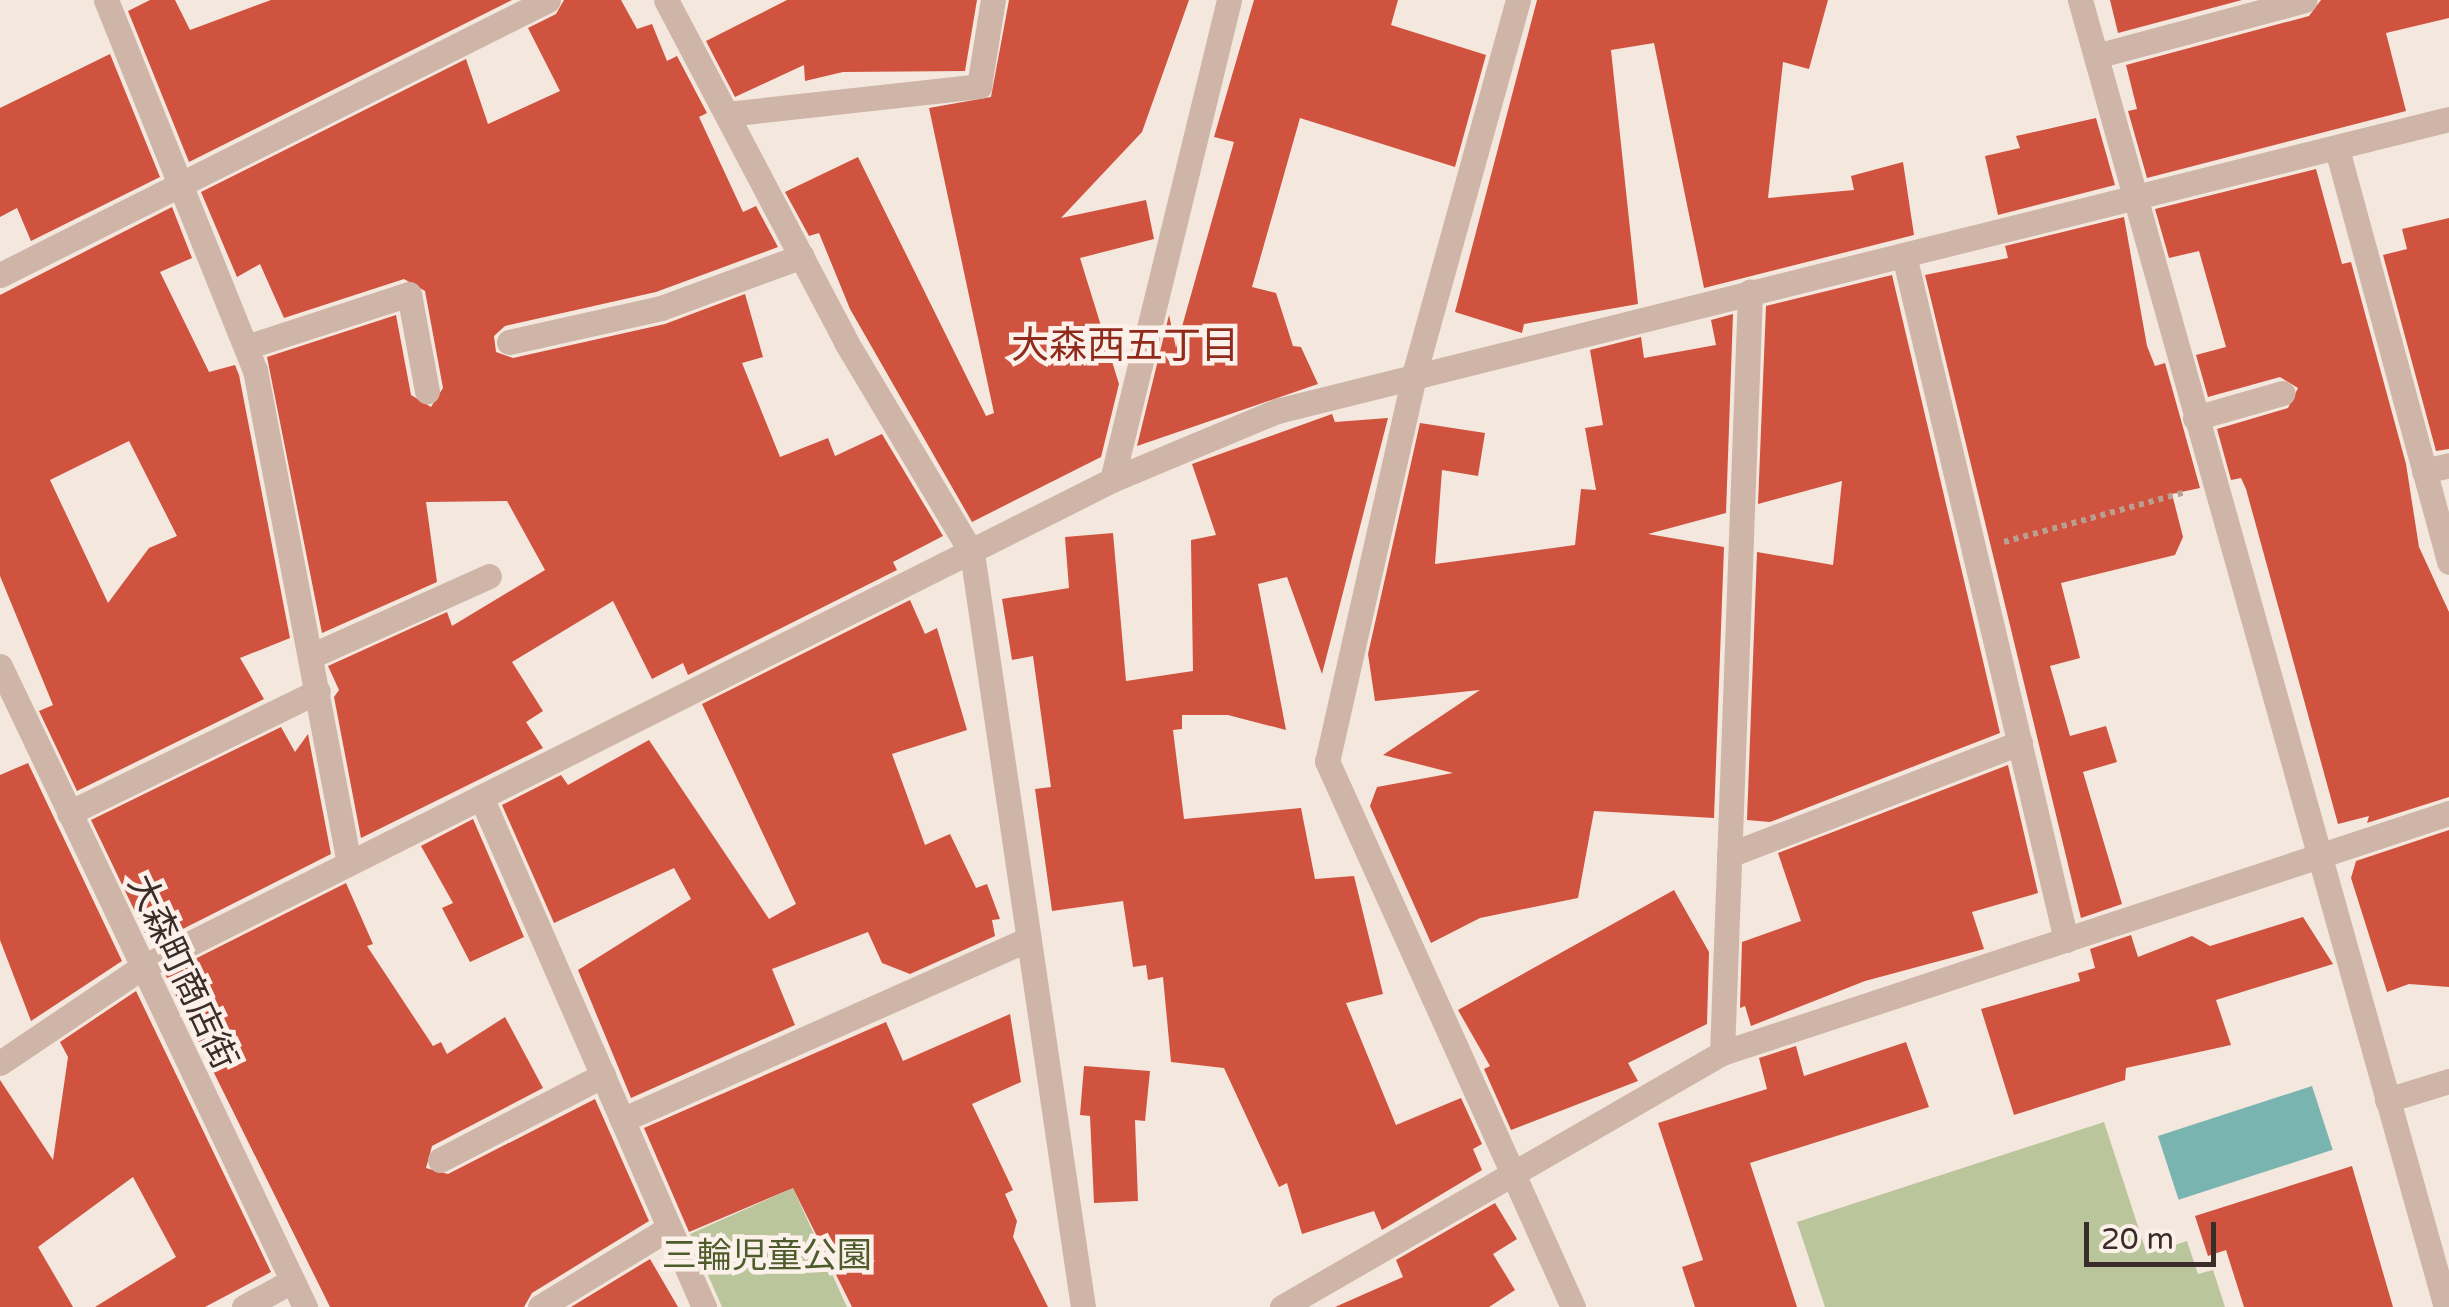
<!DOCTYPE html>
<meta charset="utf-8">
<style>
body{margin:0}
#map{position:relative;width:2449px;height:1307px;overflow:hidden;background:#f4e7dd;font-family:"Varela Round","Noto Sans JP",sans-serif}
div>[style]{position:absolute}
.green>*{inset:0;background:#bbc59b}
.water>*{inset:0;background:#79b4b1;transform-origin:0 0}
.building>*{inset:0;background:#d0533f}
.path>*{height:6px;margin-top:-3px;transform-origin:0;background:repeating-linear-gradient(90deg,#ba9f91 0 5px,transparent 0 10px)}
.minor>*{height:25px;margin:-12.5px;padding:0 12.5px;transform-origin:12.5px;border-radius:12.5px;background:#ceb5a7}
span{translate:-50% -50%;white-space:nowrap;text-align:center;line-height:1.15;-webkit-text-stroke:9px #fbf1ea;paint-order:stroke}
.street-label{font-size:35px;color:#3a2c28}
.park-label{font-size:35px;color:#4e5b2a}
.neighbourhood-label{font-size:38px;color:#902a1a}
.scale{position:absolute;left:2084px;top:1222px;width:132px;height:45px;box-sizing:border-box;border:5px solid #3a2c28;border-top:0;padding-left:12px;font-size:30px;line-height:35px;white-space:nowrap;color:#3a2c28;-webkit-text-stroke:8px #fbf1ea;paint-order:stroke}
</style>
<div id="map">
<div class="green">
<i style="clip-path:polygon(2104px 1122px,2147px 1254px,2187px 1241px,2198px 1274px,2213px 1270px,2225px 1307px,1825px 1307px,1797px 1222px)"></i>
<i style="clip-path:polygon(793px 1188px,847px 1307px,722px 1307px,690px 1234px)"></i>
</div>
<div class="water">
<i style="left:2312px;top:1086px;width:67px;height:162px;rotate:72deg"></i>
</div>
<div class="building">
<i style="clip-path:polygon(150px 0,175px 0,190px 30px,271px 0,512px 0,189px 162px,128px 11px)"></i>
<i style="clip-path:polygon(564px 0,621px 0,637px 29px,652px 24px,667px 61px,677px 56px,707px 113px,699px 117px,743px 212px,756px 206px,778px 247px,656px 292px,505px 326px,494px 336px,496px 352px,513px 358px,665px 324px,745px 294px,763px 357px,742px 363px,780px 457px,828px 438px,835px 456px,882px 434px,943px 536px,893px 562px,897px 570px,688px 675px,683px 663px,652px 679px,613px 601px,512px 662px,543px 711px,526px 722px,543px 748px,361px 838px,334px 697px,339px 690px,328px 666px,447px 612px,452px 626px,545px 570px,507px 501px,426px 502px,437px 582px,322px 633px,267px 357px,396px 315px,411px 395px,431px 407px,443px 388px,425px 291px,404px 279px,284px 318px,260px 264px,237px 277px,201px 192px,466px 59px,488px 124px,560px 91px,528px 28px,556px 14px)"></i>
<i style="clip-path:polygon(787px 0,977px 0,965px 71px,843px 72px,805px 81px,804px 65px,735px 97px,706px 41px)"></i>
<i style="clip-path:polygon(1009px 0,1189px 0,1142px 132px,1061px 218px,1146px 200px,1154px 239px,1080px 258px,1119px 384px,1101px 457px,972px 522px,850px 309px,819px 233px,809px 236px,785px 192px,858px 157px,986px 416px,994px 413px,929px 108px,991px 97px)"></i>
<i style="clip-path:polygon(1254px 0,1398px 0,1391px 25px,1486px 55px,1455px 167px,1300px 118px,1252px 287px,1276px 293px,1293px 346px,1301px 347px,1318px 384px,1137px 446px,1169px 315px,1176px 348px,1234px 142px,1214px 137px)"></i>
<i style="clip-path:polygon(1537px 0,1828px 0,1809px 69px,1783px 62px,1768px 198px,1854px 190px,1851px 176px,1903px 162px,1914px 235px,1704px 288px,1654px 43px,1611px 50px,1638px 304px,1524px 324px,1522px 333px,1455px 312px)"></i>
<i style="clip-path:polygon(2110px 0,2242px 0,2118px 33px)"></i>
<i style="clip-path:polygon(2321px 0,2449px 0,2449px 18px,2386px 33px,2406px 111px,2147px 178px,2128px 111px,2137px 109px,2126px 65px,2309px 16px)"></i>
<i style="clip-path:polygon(110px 54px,160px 177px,31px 241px,17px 208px,0 217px,0 108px)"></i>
<i style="clip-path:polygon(2096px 118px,2115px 185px,1998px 215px,1985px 156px,2020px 148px,2016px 136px)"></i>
<i style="clip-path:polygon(2316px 169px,2342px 264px,2351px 262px,2406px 464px,2419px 547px,2449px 612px,2449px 797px,2367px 823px,2369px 816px,2338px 824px,2246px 489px,2241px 478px,2231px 480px,2217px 429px,2288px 408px,2298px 388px,2280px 377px,2208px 397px,2196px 355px,2226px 347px,2199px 251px,2169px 258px,2155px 209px)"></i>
<i style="clip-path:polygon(evenodd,172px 207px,192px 258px,160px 272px,209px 372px,235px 365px,239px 375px,290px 638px,240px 658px,264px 699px,77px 791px,39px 711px,53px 705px,0 576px,0 295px,172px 207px,129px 441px,177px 536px,149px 548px,108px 603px,50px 480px,129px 441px)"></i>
<i style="clip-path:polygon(2124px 217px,2147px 346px,2155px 366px,2165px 363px,2200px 488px,2172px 494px,2183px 537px,2175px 555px,2061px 583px,2080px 658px,2050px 666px,2070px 736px,2106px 726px,2117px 762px,2083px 772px,2122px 904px,2081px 918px,1925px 275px,2008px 258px,2005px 246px)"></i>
<i style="clip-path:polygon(2449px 218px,2449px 449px,2436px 451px,2383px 255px,2407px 249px,2402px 229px)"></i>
<i style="clip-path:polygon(1892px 275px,2000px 733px,1770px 822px,1747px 820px,1757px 552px,1833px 565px,1842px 481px,1758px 504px,1766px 306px)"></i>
<i style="clip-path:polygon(1733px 314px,1726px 513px,1648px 534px,1724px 547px,1714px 818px,1594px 811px,1578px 898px,1480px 918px,1431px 943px,1370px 806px,1377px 787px,1453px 773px,1383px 755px,1480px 690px,1375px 701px,1368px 654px,1420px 423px,1485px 433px,1478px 476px,1442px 470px,1435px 564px,1575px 545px,1581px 489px,1596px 490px,1585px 428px,1603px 425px,1590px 350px,1641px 337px,1644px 358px,1716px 345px,1711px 320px)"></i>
<i style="clip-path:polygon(1332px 414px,1335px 422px,1388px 418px,1322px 674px,1287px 577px,1258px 584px,1286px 730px,1228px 715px,1182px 715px,1182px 729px,1173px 730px,1184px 819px,1301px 808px,1315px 879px,1354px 876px,1383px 994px,1346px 1003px,1396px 1125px,1461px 1098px,1482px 1144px,1473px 1149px,1482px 1170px,1382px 1230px,1374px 1211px,1302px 1234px,1287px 1183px,1279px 1187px,1224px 1068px,1171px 1062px,1163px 977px,1148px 980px,1146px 965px,1133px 967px,1123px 901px,1052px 911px,1035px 789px,1051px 787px,1033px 656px,1012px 660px,1002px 599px,1069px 588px,1065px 537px,1113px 533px,1126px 681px,1193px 671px,1191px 540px,1216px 535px,1192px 464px)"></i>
<i style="clip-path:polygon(910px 600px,925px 634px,937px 628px,967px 730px,892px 754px,925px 845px,950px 834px,976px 888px,987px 884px,1000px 919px,992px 920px,995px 936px,910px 974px,882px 963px,868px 932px,772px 969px,795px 1025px,631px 1098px,578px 970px,691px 899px,674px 868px,554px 923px,502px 805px,561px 775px,568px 785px,649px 740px,769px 919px,796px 904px,702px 704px)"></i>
<i style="clip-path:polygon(281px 727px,295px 752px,308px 734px,331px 854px,151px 945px,91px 820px)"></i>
<i style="clip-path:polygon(28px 763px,122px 961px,31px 1021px,0 940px,0 775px)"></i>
<i style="clip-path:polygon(2008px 765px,2038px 893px,1972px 912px,1984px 949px,1865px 981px,1751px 1026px,1745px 1006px,1740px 1008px,1742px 942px,1801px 921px,1778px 853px)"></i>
<i style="clip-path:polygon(473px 819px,524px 937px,470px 962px,442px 908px,453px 903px,421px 846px)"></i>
<i style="clip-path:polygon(2449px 830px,2449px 987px,2409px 984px,2387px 992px,2351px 878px,2356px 861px)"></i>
<i style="clip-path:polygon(346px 883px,373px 944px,367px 946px,433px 1046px,441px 1042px,447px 1054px,505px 1017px,543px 1088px,432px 1146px,426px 1168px,448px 1174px,595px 1099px,649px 1221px,532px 1293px,524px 1307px,330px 1307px,165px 974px)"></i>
<i style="clip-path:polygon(1674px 890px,1709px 952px,1707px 1024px,1628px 1063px,1638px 1081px,1511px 1130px,1484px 1069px,1490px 1066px,1458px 1010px)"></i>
<i style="clip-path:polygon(2303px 917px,2333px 964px,2216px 1000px,2231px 1045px,2126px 1068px,2125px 1080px,2014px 1115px,1981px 1009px,2080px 981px,2078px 973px,2095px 968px,2090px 949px,2131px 935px,2138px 957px,2192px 936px,2210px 946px)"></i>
<i style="clip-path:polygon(136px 991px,271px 1272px,205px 1307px,95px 1307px,176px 1257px,133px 1177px,38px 1247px,73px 1307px,0 1307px,0 1080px,53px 1160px,68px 1057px,60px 1042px)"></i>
<i style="clip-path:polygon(1010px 1014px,1021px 1082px,972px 1104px,1013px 1190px,1005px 1194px,1017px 1221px,1013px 1237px,1048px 1307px,852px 1307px,793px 1188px,689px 1232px,644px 1128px,886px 1022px,903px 1061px)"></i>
<i style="clip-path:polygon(1906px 1042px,1929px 1107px,1750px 1163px,1797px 1307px,1695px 1307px,1682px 1267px,1703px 1260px,1658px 1123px,1767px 1089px,1759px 1058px,1796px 1046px,1804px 1076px)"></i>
<i style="clip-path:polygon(1084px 1066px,1150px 1071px,1145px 1121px,1135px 1120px,1138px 1201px,1094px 1203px,1090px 1116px,1080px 1115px)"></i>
<i style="clip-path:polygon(2352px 1166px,2393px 1307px,2244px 1307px,2226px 1250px,2208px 1256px,2195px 1216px)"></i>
<i style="clip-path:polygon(1495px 1203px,1517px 1239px,1493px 1254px,1515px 1290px,1489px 1307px,1335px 1307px,1403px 1277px,1396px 1260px)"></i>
<i style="clip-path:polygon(650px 1259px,678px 1307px,571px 1307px)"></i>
</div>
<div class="path">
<i style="left:2004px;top:542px;width:188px;rotate:-15.4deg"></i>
</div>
<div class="minor">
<i style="left:106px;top:0;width:399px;rotate:68.1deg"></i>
<i style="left:255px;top:370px;width:502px;rotate:79.21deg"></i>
<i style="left:666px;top:0;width:386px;rotate:62.2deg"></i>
<i style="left:846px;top:342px;width:246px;rotate:59.2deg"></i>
<i style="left:972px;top:553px;width:762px;rotate:81.63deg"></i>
<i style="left:1518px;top:0;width:390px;rotate:105.5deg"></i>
<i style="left:1414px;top:376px;width:395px;rotate:102.7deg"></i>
<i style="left:1327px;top:761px;width:599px;rotate:65.75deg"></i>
<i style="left:2080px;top:0;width:1357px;rotate:74.36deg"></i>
<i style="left:2096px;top:56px;width:216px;rotate:-15deg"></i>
<i style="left:727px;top:114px;width:254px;rotate:-6.3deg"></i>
<i style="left:979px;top:86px;width:87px;rotate:-80.8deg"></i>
<i style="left:2337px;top:149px;width:428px;rotate:74.8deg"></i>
<i style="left:1904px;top:255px;width:704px;rotate:76.69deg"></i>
<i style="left:0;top:275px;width:613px;rotate:-26.65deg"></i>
<i style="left:509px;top:342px;width:156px;rotate:-12.6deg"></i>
<i style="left:661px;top:308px;width:150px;rotate:-20.2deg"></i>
<i style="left:246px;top:347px;width:171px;rotate:-18deg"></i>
<i style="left:409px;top:294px;width:99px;rotate:79.5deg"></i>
<i style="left:2195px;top:418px;width:91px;rotate:-15.9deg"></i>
<i style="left:2424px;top:471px;width:26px;rotate:-13deg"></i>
<i style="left:1112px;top:480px;width:494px;rotate:-76.3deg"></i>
<i style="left:311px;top:656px;width:195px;rotate:-24.2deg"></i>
<i style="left:0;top:666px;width:710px;rotate:64.55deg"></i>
<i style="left:481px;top:797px;width:557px;rotate:66.38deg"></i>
<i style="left:69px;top:813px;width:277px;rotate:-26.1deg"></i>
<i style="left:1729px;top:855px;width:312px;rotate:-21.1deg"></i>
<i style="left:1722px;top:1053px;width:762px;rotate:-87.89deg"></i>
<i style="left:0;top:1063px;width:170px;rotate:-34deg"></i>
<i style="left:141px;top:968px;width:1087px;rotate:-26.68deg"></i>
<i style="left:1112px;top:480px;width:179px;rotate:-22.7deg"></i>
<i style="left:1277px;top:411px;width:1208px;rotate:-13.99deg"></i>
<i style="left:2387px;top:1100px;width:65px;rotate:-17deg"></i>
<i style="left:622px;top:1120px;width:445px;rotate:-24deg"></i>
<i style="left:440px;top:1160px;width:184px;rotate:-27.5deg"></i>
<i style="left:244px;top:1307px;width:55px;rotate:-28.4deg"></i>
<i style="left:540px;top:1307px;width:151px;rotate:-31.5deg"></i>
<i style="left:1282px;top:1307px;width:508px;rotate:-30deg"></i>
<i style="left:1722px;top:1053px;width:766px;rotate:-18.27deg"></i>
</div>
<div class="street-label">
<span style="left:182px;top:972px;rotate:65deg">大森町商店街</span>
</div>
<div class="park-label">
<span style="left:767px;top:1256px">三輪児童公園</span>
</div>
<div class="neighbourhood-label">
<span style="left:1125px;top:347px">大森西五丁目</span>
</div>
<div class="scale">20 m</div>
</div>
